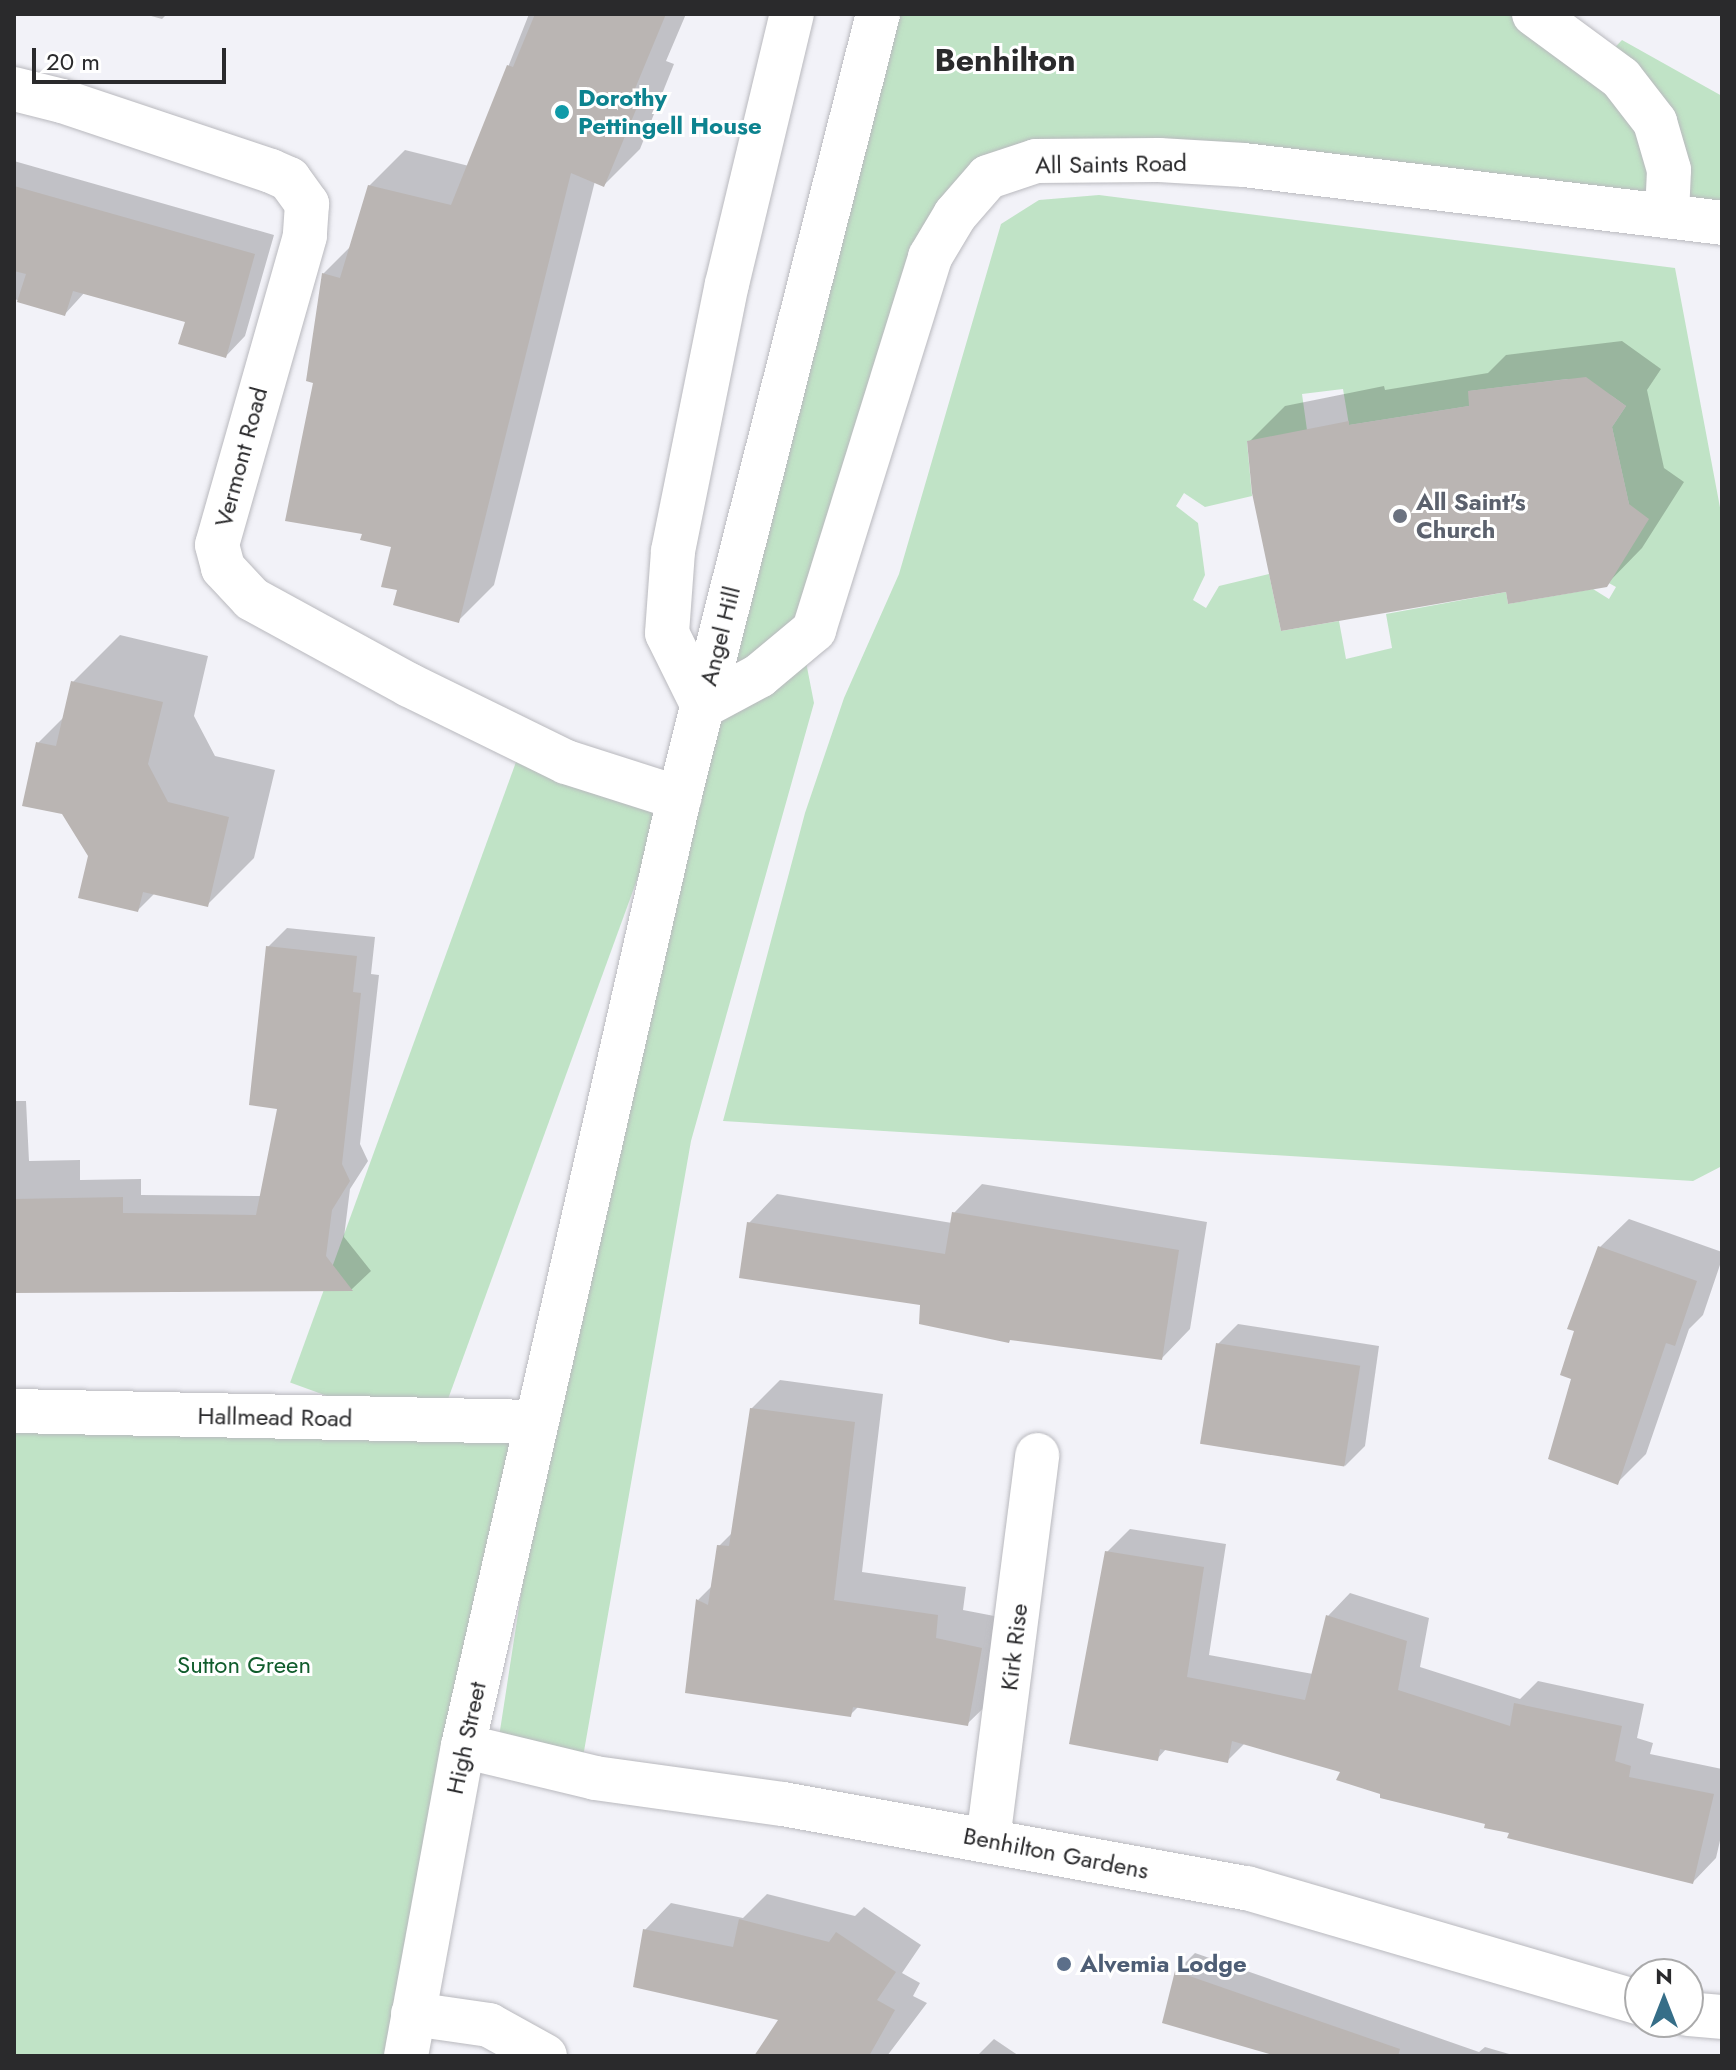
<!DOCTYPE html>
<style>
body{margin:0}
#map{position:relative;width:1736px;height:2070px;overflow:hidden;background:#f2f2f8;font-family:Jost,sans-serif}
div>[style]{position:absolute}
.green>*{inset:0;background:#c0e3c6;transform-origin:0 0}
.shadow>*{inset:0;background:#0003}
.building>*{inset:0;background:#bab5b3;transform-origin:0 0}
.roads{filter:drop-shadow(0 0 2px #b9b9be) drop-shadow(0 0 2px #b9b9be)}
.street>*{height:44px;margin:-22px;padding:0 22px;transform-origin:22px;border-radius:22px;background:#fff}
.secondary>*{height:44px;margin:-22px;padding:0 22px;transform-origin:22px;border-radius:22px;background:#fff}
.dots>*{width:22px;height:22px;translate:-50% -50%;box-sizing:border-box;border:4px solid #fff;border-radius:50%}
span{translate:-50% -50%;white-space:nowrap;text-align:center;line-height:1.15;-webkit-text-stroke:6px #fff;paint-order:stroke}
.culture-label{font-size:24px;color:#0d838f;font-weight:700}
.left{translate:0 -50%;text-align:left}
.street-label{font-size:24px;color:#2a2a2c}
.worship-label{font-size:24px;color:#5b616d;font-weight:700}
.park-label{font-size:24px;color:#105c2c}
.service-label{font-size:24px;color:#4e5e75;font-weight:700}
.district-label{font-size:32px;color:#2a2a2c;font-weight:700}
.frame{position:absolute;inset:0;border:16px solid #2a2a2c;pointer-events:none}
.north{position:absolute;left:1624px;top:1958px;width:80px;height:80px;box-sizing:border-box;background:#fff;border:2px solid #aaaaab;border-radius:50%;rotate:0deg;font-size:22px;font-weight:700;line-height:32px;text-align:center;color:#2a2a2c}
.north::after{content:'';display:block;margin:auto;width:28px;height:36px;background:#366e88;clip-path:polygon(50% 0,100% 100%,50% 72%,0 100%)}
.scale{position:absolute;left:32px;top:48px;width:194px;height:36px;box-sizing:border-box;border:4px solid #2a2a2c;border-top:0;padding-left:10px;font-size:24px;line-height:28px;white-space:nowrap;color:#2a2a2c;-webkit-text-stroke:6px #fff;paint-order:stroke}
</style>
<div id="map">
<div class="green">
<i style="clip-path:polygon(891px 14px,1512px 14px,1595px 68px,1622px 40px,1722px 96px,1722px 211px,976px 170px,800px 616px,724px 675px)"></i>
<i style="clip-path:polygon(evenodd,1099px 195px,1675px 268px,1722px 518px,1722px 1166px,1693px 1181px,723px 1121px,805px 813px,844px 698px,899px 574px,1001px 224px,1039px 200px,1099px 195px,1567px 379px,1612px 396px,1626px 406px,1612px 427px,1629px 504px,1598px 577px,1616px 587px,1609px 599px,1593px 589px,1508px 604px,1506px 592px,1386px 614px,1392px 648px,1346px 659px,1339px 621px,1281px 631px,1269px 574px,1219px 586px,1206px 608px,1193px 600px,1205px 575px,1198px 523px,1176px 506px,1184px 493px,1205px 507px,1252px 496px,1247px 442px,1307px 430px,1302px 394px,1343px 389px,1349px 425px,1469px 406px,1469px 391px,1567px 379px)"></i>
<i style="clip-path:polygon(806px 662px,814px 703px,691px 1141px,583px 1757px,499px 1737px,546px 1432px,716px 717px)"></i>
<i style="left:520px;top:751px;width:154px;height:672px;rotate:20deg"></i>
<i style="clip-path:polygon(14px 1426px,518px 1434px,406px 2056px,14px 2056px)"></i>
</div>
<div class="shadow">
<i style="clip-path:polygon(144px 14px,167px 14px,162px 19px)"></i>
<i style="clip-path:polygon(529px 14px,686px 14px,666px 61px,674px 64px,640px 149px,604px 185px,595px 181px,494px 585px,459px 620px,399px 589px,394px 546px,364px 533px,315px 382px,323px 274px,351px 246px,369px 186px,405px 150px,469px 166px)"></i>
<i style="clip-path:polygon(14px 161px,274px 235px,245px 336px,226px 356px,187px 321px,85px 292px,65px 314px,14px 299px)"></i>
<i style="clip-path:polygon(1622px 341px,1661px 369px,1647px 390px,1664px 468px,1684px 482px,1642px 548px,1606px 585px,1507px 590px,1249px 442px,1285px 406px,1384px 386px,1385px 390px,1488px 373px,1506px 355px)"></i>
<i style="clip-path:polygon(120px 635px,208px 656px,194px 716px,215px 756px,275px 770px,254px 858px,207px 905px,155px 893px,138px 910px,90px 856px,38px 743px,65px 716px,73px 682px)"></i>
<i style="clip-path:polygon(287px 928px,375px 937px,371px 974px,379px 975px,360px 1144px,368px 1161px,350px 1189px,344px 1237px,371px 1271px,352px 1289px,14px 1292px,14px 1101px,26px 1101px,29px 1161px,80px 1160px,80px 1180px,141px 1179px,141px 1195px,262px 1196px,280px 1107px,268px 947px)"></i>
<i style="clip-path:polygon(982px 1184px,1207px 1222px,1190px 1329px,1162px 1358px,922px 1303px,749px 1223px,777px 1194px,952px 1223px,954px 1213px)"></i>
<i style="clip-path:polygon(1629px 1219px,1722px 1252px,1722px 1259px,1703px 1315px,1689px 1329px,1646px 1454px,1617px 1483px,1573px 1378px,1600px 1247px)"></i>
<i style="clip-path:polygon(1238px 1324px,1379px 1346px,1365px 1446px,1345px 1466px,1218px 1344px)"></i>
<i style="clip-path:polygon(780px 1380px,883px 1394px,862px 1572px,966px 1587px,963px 1610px,1010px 1619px,996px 1696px,967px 1724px,859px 1706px,850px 1715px,698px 1600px,713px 1585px,719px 1546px,733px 1532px,751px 1409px)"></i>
<i style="clip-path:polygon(1130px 1529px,1226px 1544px,1209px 1655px,1313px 1674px,1328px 1616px,1350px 1593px,1429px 1618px,1420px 1667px,1520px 1699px,1538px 1681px,1644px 1704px,1637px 1738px,1653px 1743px,1650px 1754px,1722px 1769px,1722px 1832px,1716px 1858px,1693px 1882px,1383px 1793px,1343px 1770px,1245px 1743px,1227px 1761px,1167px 1748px,1157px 1759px,1107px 1552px)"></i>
<i style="clip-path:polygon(767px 1894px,855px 1916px,864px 1907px,921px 1945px,902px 1973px,920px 1983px,913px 1996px,927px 2003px,887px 2056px,787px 2056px,781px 2018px,645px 1930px,671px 1903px,743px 1918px)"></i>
<i style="clip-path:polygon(1195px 1953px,1479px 2052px,1485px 2047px,1516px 2056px,1276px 2056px,1176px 1972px)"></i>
<i style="clip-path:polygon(994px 2039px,1019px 2056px,977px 2056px)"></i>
</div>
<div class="building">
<i style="clip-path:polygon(535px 14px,666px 14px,632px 96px,640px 100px,604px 187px,571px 173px,459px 623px,393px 605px,397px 590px,381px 587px,391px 547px,360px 540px,362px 534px,285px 521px,313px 383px,306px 381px,322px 273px,340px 278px,368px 185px,451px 205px,507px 65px,513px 67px)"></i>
<i style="clip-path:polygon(14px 186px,255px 254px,226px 358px,178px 344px,185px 322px,73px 291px,65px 316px,17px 302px,26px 274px,14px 271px)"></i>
<i style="clip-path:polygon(1586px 377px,1626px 406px,1612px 427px,1629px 504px,1649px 519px,1607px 587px,1508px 604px,1506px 592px,1281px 631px,1252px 493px,1247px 441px,1349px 421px,1349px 425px,1469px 406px,1468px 391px)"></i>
<i style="clip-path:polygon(71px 681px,163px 702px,148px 764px,168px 802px,229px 817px,208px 907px,143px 892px,138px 912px,78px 898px,88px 856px,62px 814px,22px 806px,36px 742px,56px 746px)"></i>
<i style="clip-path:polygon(266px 946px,357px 956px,353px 992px,361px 993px,342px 1164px,350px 1181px,332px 1210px,326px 1256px,353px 1291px,14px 1293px,14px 1199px,123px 1197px,123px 1213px,256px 1215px,277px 1109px,249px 1105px)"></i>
<i style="clip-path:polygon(952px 1212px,1179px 1250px,1162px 1360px,1010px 1340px,1009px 1343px,919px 1324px,920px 1305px,739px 1278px,747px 1222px,945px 1254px)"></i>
<i style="clip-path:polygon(1598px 1246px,1697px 1281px,1675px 1346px,1666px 1343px,1618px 1485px,1548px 1459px,1571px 1379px,1560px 1375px,1574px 1331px,1567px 1329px)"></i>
<i style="left:1216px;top:1343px;width:146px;height:102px;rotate:9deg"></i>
<i style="clip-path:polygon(750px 1408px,855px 1422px,834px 1600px,938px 1615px,936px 1638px,982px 1648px,968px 1726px,853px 1707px,851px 1717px,685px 1693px,696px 1599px,708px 1605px,717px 1545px,729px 1546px)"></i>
<i style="clip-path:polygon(1105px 1551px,1204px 1567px,1187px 1677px,1305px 1700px,1326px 1615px,1407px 1641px,1398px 1690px,1510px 1726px,1514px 1703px,1622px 1726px,1615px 1761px,1631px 1766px,1629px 1777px,1714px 1794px,1693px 1884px,1507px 1838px,1509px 1833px,1484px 1828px,1485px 1824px,1380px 1798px,1380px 1794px,1336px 1780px,1340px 1772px,1232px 1741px,1228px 1763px,1160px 1749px,1158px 1761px,1069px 1744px)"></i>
<i style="clip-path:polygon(739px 1919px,829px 1942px,836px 1932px,896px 1972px,877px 2000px,895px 2010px,869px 2056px,754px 2056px,778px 2020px,633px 1987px,643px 1929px,733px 1947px)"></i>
<i style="clip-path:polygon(1175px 1971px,1400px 2049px,1398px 2056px,1276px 2056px,1162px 2023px)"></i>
</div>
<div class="roads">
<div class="street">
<i style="left:1534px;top:14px;width:108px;rotate:36.3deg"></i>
<i style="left:1621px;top:78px;width:56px;rotate:52.3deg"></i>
<i style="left:1655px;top:122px;width:50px;rotate:73.7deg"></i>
<i style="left:1669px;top:170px;width:44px;rotate:92.6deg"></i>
<i style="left:14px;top:89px;width:49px;rotate:14deg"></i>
<i style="left:62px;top:101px;width:220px;rotate:18.5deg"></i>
<i style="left:271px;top:171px;width:20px;rotate:24deg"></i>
<i style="left:289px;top:179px;width:31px;rotate:54deg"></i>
<i style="left:307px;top:204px;width:32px;rotate:94deg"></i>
<i style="left:305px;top:236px;width:321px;rotate:105.9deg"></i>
<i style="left:217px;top:545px;width:24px;rotate:75deg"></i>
<i style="left:223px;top:568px;width:42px;rotate:46.9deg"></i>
<i style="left:252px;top:599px;width:179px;rotate:28.7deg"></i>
<i style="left:409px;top:685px;width:175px;rotate:26.1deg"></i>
<i style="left:566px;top:762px;width:119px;rotate:17.7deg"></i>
<i style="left:14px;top:1411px;width:522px;rotate:1.21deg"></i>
<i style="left:463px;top:1746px;width:136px;rotate:13.6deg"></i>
<i style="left:595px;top:1778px;width:190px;rotate:7.9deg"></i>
<i style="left:783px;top:1804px;width:472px;rotate:10.3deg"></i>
<i style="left:1247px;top:1888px;width:409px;rotate:16.3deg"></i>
<i style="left:988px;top:1840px;width:388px;rotate:-82.7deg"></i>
<i style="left:1688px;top:2014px;width:34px;rotate:5deg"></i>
</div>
<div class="secondary">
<i style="left:703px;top:706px;width:64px;rotate:-28.2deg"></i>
<i style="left:759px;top:676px;width:72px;rotate:-39.9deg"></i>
<i style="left:814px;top:630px;width:391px;rotate:-72.7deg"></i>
<i style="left:930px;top:257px;width:49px;rotate:-59.2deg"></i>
<i style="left:955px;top:215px;width:50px;rotate:-49deg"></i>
<i style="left:988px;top:177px;width:51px;rotate:-18.4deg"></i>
<i style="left:1036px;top:161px;width:123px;rotate:-0.5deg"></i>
<i style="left:1159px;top:160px;width:85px;rotate:3.4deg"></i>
<i style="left:1244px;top:165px;width:482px;rotate:6.9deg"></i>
<i style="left:703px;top:706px;width:81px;rotate:-116.3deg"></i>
<i style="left:667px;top:633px;width:82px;rotate:-85.8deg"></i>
<i style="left:673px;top:551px;width:272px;rotate:-78.6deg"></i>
<i style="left:727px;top:284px;width:278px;rotate:-76.5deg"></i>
<i style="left:413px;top:2014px;width:77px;rotate:8.2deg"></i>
<i style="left:489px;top:2025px;width:64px;rotate:29deg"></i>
<i style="left:406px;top:2056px;width:315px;rotate:-79.6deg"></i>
<i style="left:463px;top:1746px;width:972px;rotate:-77.16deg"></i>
<i style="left:679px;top:798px;width:809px;rotate:-75.76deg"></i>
</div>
</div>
<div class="dots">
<i style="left:562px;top:112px;background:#0f9aa8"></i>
<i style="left:1400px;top:516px;background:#6b7280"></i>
<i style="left:1064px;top:1964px;background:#5c6f8a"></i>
</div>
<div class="culture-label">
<span class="left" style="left:578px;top:112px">Dorothy<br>Pettingell House</span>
</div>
<div class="street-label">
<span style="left:1111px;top:164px;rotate:-1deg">All Saints Road</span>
<span style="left:241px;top:457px;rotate:-75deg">Vermont Road</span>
<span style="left:720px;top:636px;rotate:-76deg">Angel Hill</span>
<span style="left:275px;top:1417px;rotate:1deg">Hallmead Road</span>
<span style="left:1014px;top:1647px;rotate:-83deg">Kirk Rise</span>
<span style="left:466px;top:1738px;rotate:-78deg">High Street</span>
<span style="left:1056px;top:1853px;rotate:11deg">Benhilton Gardens</span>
</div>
<div class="worship-label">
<span class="left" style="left:1416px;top:516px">All Saint's<br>Church</span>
</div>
<div class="park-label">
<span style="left:244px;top:1665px">Sutton Green</span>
</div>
<div class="service-label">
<span class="left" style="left:1080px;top:1964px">Alvemia Lodge</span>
</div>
<div class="district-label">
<span style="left:1005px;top:60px">Benhilton</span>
</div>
<div class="frame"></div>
<div class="north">N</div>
<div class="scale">20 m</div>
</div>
